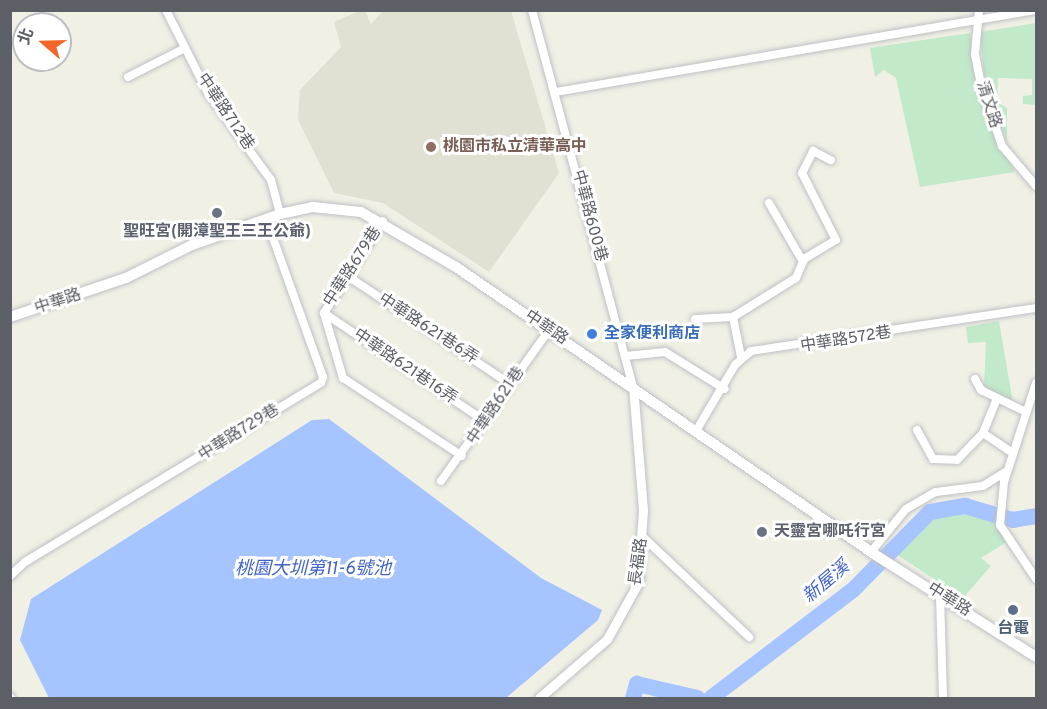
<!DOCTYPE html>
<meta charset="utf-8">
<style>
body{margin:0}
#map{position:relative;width:1047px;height:709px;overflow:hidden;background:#f0f0e5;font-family:Overpass,"Noto Sans TC",sans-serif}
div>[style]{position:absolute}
.education>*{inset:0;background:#e0e0d3}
.green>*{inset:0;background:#c1e9ca}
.water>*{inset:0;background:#a6c4ff}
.river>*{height:16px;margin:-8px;padding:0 8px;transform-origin:8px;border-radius:8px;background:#a6c4ff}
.roads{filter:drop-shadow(0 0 2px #bfc0c7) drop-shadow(0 0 2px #bfc0c7)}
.minor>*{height:8px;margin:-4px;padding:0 4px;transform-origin:4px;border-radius:4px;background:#fff}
.tertiary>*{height:9px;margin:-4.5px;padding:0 4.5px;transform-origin:4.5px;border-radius:4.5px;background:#fff}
.secondary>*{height:10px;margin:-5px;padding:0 5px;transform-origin:5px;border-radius:5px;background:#fff}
.dots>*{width:16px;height:16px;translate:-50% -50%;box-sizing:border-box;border:3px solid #fff;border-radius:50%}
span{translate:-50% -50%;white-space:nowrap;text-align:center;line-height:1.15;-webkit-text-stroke:6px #fff;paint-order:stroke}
.street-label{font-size:16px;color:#5d5f66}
.education-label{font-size:16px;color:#785e54;font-weight:700}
.left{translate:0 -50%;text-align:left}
.worship-label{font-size:16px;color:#5b616d;font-weight:700}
.shop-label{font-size:16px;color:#366cbe;font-weight:700}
.service-label{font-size:16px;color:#4e5e75;font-weight:700}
.water-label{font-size:18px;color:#4164ca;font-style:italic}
.frame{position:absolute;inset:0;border:12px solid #5d5f66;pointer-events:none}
.north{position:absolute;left:12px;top:12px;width:60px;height:60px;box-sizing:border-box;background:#fff;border:2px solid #bebfc2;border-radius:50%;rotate:290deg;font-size:16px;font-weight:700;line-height:24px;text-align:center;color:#5d5f66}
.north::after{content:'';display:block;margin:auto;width:21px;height:27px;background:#f26729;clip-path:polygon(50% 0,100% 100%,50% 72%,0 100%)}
</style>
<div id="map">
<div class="education">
<i style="clip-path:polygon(359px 11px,365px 11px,371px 24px,383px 11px,511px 11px,559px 173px,489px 272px,383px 203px,334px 193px,298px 120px,300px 90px,341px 47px,334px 22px)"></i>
</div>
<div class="green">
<i style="clip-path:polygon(1036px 23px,1036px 105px,1023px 104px,1023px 96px,1032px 95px,1032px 79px,998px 78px,997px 102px,1007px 108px,1007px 142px,985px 83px,980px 32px)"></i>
<i style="clip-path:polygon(970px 33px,984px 116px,1015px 172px,920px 187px,896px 78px,884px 70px,875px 77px,870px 48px)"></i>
<i style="clip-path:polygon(999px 321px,1013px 403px,984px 387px,986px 342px,968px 343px,966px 327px)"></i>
<i style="clip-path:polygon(949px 508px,997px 520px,1008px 541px,981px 558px,991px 566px,963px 598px,896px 554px,923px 522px)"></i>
</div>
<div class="water">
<i style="clip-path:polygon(329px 419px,541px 578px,602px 610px,598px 620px,506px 698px,49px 698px,20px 640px,31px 599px,312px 420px)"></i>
</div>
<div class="river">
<i style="left:633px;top:698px;width:15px;rotate:-74deg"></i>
<i style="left:637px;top:684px;width:62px;rotate:13.1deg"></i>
<i style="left:711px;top:698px;width:178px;rotate:-37.3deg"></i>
<i style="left:853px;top:590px;width:110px;rotate:-45.4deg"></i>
<i style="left:930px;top:512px;width:36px;rotate:-10deg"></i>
<i style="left:965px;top:506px;width:50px;rotate:16.3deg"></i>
<i style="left:1013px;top:520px;width:23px;rotate:-10deg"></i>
</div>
<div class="roads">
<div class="minor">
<i style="left:166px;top:10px;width:93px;rotate:63.2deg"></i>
<i style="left:208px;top:93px;width:107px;rotate:54.1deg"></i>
<i style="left:271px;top:180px;width:35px;rotate:75deg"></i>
<i style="left:532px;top:10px;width:390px;rotate:75deg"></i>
<i style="left:979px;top:10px;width:44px;rotate:95.2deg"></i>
<i style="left:975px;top:54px;width:32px;rotate:79deg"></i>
<i style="left:981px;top:85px;width:65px;rotate:71deg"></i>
<i style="left:1002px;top:146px;width:52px;rotate:49.6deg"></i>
<i style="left:128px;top:77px;width:64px;rotate:-27deg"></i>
<i style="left:556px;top:92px;width:485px;rotate:-9.7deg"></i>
<i style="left:769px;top:203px;width:68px;rotate:60deg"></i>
<i style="left:346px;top:275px;width:197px;rotate:33.6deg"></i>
<i style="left:324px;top:313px;width:68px;rotate:73.7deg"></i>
<i style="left:343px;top:378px;width:142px;rotate:33.2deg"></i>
<i style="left:324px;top:313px;width:195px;rotate:33.9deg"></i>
<i style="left:324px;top:313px;width:109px;rotate:-57.3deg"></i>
<i style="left:695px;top:319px;width:38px;rotate:-3deg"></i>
<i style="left:626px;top:356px;width:39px;rotate:-6deg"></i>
<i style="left:665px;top:352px;width:70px;rotate:31.7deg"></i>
<i style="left:741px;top:357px;width:41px;rotate:-101.3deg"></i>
<i style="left:733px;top:317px;width:74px;rotate:-31.8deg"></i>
<i style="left:796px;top:278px;width:21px;rotate:-67deg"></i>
<i style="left:804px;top:259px;width:37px;rotate:-31deg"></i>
<i style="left:836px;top:240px;width:75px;rotate:-116.9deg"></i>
<i style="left:802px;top:173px;width:25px;rotate:-63deg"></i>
<i style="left:813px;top:151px;width:20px;rotate:27deg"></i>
<i style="left:975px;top:379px;width:13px;rotate:61deg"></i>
<i style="left:981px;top:390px;width:50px;rotate:26.1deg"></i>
<i style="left:1036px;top:383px;width:104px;rotate:107.9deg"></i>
<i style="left:1004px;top:482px;width:43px;rotate:95.3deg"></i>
<i style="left:1000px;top:525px;width:65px;rotate:56.3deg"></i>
<i style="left:917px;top:430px;width:33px;rotate:61deg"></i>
<i style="left:933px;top:459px;width:24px;rotate:2deg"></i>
<i style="left:957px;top:460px;width:37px;rotate:-46deg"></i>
<i style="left:983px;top:433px;width:37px;rotate:-68deg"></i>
<i style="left:696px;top:431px;width:77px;rotate:-59.4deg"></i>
<i style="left:735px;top:365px;width:21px;rotate:-41deg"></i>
<i style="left:751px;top:351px;width:288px;rotate:-8.6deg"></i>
<i style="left:983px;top:433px;width:36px;rotate:34deg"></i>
<i style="left:441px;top:481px;width:186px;rotate:-54.4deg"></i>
<i style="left:643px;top:537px;width:146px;rotate:43.3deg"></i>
<i style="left:871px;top:552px;width:55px;rotate:-50.9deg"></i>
<i style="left:906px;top:509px;width:34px;rotate:-30deg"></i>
<i style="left:936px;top:492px;width:47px;rotate:-7.3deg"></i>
<i style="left:983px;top:486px;width:28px;rotate:-32deg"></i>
<i style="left:10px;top:576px;width:21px;rotate:-43deg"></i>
<i style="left:25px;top:562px;width:346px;rotate:-31.2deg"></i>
<i style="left:321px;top:383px;width:6px;rotate:-72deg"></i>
<i style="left:323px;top:377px;width:168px;rotate:-109.8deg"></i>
<i style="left:940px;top:595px;width:103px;rotate:88.3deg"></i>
<i style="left:10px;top:697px;width:1px;rotate:45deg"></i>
</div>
<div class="tertiary">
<i style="left:539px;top:698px;width:90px;rotate:-40.9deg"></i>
<i style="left:607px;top:639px;width:64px;rotate:-61deg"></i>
<i style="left:638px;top:583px;width:73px;rotate:-86.1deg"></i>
<i style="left:643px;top:510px;width:123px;rotate:-94.6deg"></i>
</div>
<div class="secondary">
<i style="left:10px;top:317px;width:122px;rotate:-18.6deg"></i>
<i style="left:126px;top:278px;width:74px;rotate:-26.6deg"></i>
<i style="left:192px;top:245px;width:93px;rotate:-19.4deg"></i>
<i style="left:280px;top:214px;width:34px;rotate:-12deg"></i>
<i style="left:313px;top:207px;width:48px;rotate:5.9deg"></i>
<i style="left:361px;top:212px;width:110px;rotate:30.1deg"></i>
<i style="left:456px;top:267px;width:511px;rotate:34.47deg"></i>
<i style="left:877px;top:556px;width:188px;rotate:32.4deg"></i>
</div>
</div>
<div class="dots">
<i style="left:431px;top:147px;background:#8d6e63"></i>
<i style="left:217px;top:213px;background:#6b7280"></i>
<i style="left:592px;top:334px;background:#3f7fe0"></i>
<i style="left:762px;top:532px;background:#6b7280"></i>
<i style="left:1013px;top:610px;background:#5c6f8a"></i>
</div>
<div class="street-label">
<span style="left:988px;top:105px;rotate:72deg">清文路</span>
<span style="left:225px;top:112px;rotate:56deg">中華路712巷</span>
<span style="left:589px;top:216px;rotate:75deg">中華路600巷</span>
<span style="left:353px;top:267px;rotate:-57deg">中華路679巷</span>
<span style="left:58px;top:302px;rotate:-18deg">中華路</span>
<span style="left:546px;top:328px;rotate:34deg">中華路</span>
<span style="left:428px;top:329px;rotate:33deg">中華路621巷6弄</span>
<span style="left:846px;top:340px;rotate:-9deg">中華路572巷</span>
<span style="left:405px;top:367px;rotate:34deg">中華路621巷16弄</span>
<span style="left:496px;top:406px;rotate:-56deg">中華路621巷</span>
<span style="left:239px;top:433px;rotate:-32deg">中華路729巷</span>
<span style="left:639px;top:562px;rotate:-82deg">長福路</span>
<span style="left:949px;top:600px;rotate:32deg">中華路</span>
</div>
<div class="education-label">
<span class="left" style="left:443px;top:147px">桃園市私立清華高中</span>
</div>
<div class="worship-label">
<span style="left:217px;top:232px">聖旺宮(開漳聖王三王公爺)</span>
<span class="left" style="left:774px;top:532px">天靈宮哪吒行宮</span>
</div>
<div class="shop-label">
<span class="left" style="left:604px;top:334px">全家便利商店</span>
</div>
<div class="service-label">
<span style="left:1013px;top:629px">台電</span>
</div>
<div class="water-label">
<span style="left:313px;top:570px">桃園大圳第11-6號池</span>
<span style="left:827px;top:583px;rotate:-40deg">新屋溪</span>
</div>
<div class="frame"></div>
<div class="north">北</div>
</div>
